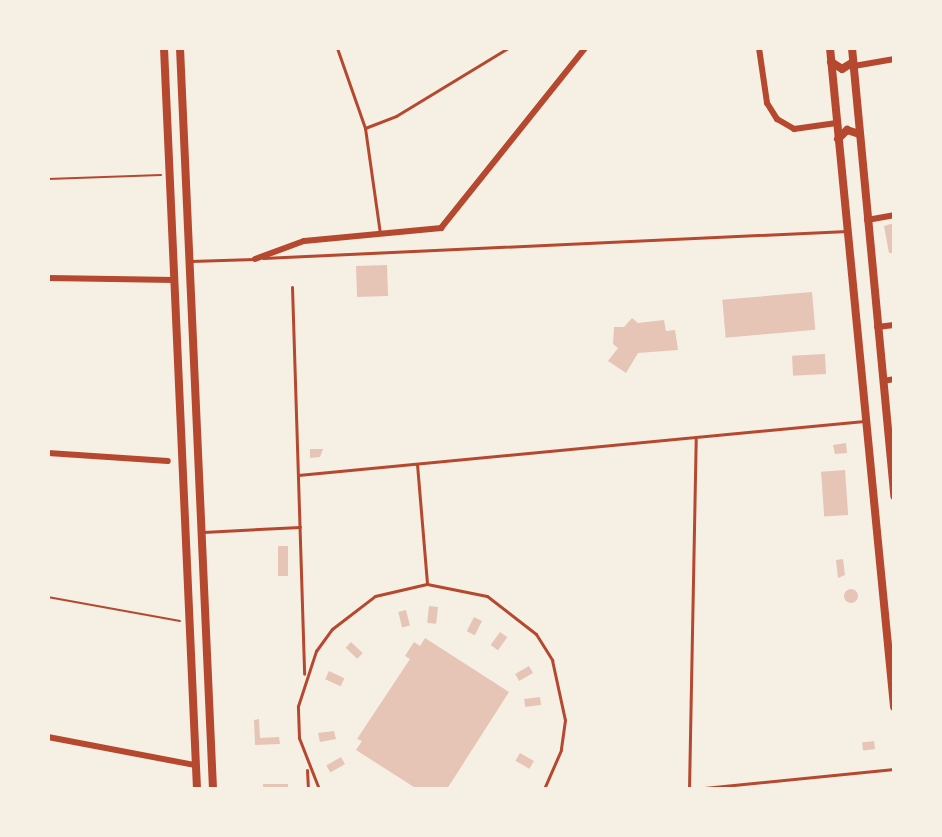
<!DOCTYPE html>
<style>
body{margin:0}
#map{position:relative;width:942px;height:837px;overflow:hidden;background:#f6efe4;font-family:Cabin,sans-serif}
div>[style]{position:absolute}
.building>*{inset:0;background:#e6c5b7;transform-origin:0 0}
.round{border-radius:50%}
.path>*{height:1.5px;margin:-0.75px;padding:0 0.75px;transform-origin:0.75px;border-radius:0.75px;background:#b5482f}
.service>*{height:3px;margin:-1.5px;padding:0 1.5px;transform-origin:1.5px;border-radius:1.5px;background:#b5482f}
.minor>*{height:6px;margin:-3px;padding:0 3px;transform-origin:3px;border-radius:3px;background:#b5482f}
.tertiary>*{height:8px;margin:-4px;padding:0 4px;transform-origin:4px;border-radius:4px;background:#b5482f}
.secondary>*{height:8px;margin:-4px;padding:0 4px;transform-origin:4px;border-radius:4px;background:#b5482f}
span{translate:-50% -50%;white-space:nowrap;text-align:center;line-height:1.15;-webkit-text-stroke:6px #f6efe4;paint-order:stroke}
.frame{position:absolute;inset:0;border:50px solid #f6efe4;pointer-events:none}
</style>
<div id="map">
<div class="building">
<i style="clip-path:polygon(894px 223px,894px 253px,889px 253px,884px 226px)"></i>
<i style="left:387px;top:265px;width:31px;height:31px;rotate:88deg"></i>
<i style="left:812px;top:292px;width:38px;height:90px;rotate:85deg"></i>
<i style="clip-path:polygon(632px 318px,638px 323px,664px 320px,666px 331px,675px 330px,678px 350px,638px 353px,626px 373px,608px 361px,618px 348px,613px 344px,614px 327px,624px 327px)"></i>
<i style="left:825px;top:354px;width:20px;height:33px;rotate:87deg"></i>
<i style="clip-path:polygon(846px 443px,847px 453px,835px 454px,833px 445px)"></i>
<i style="clip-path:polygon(310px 449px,323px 449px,320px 457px,310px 458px)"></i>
<i style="left:845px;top:470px;width:45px;height:24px;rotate:86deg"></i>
<i style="left:278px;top:546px;width:10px;height:30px"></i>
<i style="clip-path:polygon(843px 559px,845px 575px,838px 578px,836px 560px)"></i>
<i class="round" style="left:844px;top:589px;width:14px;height:14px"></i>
<i style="left:429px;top:606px;width:9px;height:17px;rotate:6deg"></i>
<i style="left:406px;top:610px;width:16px;height:8px;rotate:76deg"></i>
<i style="left:474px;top:617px;width:9px;height:16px;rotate:27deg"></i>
<i style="left:500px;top:632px;width:9px;height:16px;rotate:36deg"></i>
<i style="clip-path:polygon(425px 638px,509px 692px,447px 789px,417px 789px,356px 750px,362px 741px,357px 739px,410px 659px,405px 656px,414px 642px,420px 646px)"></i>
<i style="left:351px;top:642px;width:16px;height:8px;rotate:43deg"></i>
<i style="left:529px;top:666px;width:8px;height:16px;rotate:60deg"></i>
<i style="left:329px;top:671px;width:17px;height:9px;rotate:25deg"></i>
<i style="left:540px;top:697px;width:8px;height:16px;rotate:83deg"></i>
<i style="clip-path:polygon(259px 719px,260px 738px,279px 737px,280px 744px,255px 745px,254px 720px)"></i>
<i style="clip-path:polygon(334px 731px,336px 739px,320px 742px,318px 733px)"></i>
<i style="left:874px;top:741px;width:8px;height:12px;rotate:83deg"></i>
<i style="left:520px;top:753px;width:16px;height:9px;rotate:30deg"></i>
<i style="left:341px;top:757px;width:8px;height:17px;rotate:60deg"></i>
<i style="left:263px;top:784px;width:25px;height:5px"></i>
</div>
<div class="path">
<i style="left:48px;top:179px;width:113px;rotate:-2deg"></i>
<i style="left:48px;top:597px;width:134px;rotate:10.3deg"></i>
</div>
<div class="service">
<i style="left:337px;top:48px;width:85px;rotate:70.7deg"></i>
<i style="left:365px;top:128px;width:107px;rotate:81.9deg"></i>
<i style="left:365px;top:128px;width:33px;rotate:-21deg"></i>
<i style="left:396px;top:116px;width:131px;rotate:-31.3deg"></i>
<i style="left:263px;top:258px;width:585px;rotate:-2.65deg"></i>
<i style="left:191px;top:261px;width:63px;rotate:-1.8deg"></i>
<i style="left:292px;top:287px;width:387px;rotate:88.2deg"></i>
<i style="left:417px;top:464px;width:120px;rotate:85.2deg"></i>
<i style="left:298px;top:475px;width:569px;rotate:-5.45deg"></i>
<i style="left:203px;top:532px;width:97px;rotate:-3deg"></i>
<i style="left:307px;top:770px;width:19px;rotate:87deg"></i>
<i style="left:319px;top:789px;width:55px;rotate:-111.4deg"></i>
<i style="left:299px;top:738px;width:32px;rotate:-92deg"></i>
<i style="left:298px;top:706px;width:58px;rotate:-71.9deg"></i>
<i style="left:316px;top:651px;width:27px;rotate:-54deg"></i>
<i style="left:332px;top:629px;width:54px;rotate:-37.5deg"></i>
<i style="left:375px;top:596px;width:53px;rotate:-13deg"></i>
<i style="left:427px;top:584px;width:61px;rotate:11.3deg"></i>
<i style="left:487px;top:596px;width:62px;rotate:37.8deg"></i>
<i style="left:536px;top:634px;width:31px;rotate:58deg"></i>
<i style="left:552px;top:660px;width:61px;rotate:77.8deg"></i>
<i style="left:565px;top:720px;width:30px;rotate:98deg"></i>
<i style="left:561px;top:750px;width:43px;rotate:113.6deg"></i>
<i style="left:689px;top:789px;width:350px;rotate:-88.9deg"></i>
<i style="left:694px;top:789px;width:201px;rotate:-5.7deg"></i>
</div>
<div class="minor">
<i style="left:759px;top:48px;width:56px;rotate:81.7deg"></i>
<i style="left:767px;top:103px;width:19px;rotate:58deg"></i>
<i style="left:777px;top:119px;width:20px;rotate:30deg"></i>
<i style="left:794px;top:129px;width:43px;rotate:-7.9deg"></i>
<i style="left:854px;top:66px;width:41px;rotate:-9.9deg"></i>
<i style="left:867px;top:220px;width:27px;rotate:-10deg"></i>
<i style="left:255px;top:259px;width:52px;rotate:-20.2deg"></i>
<i style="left:304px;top:241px;width:138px;rotate:-5.4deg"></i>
<i style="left:441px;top:228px;width:231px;rotate:-51.3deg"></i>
<i style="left:48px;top:278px;width:127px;rotate:0.9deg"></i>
<i style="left:877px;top:327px;width:17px;rotate:-7deg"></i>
<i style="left:883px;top:381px;width:11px;rotate:-10deg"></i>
<i style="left:48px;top:453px;width:120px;rotate:3.8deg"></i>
<i style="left:48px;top:737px;width:150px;rotate:10.8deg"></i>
</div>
<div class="tertiary">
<i style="left:164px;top:48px;width:742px;rotate:87.45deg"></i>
<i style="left:180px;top:48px;width:742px;rotate:87.45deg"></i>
</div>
<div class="secondary">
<i style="left:830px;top:48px;width:662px;rotate:84.45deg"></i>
<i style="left:852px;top:48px;width:450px;rotate:84.6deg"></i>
<i style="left:831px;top:62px;width:13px;rotate:32deg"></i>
<i style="left:842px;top:69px;width:13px;rotate:-32deg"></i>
<i style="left:838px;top:139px;width:13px;rotate:-45deg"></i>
<i style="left:847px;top:130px;width:13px;rotate:18deg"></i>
</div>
<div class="frame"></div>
</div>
